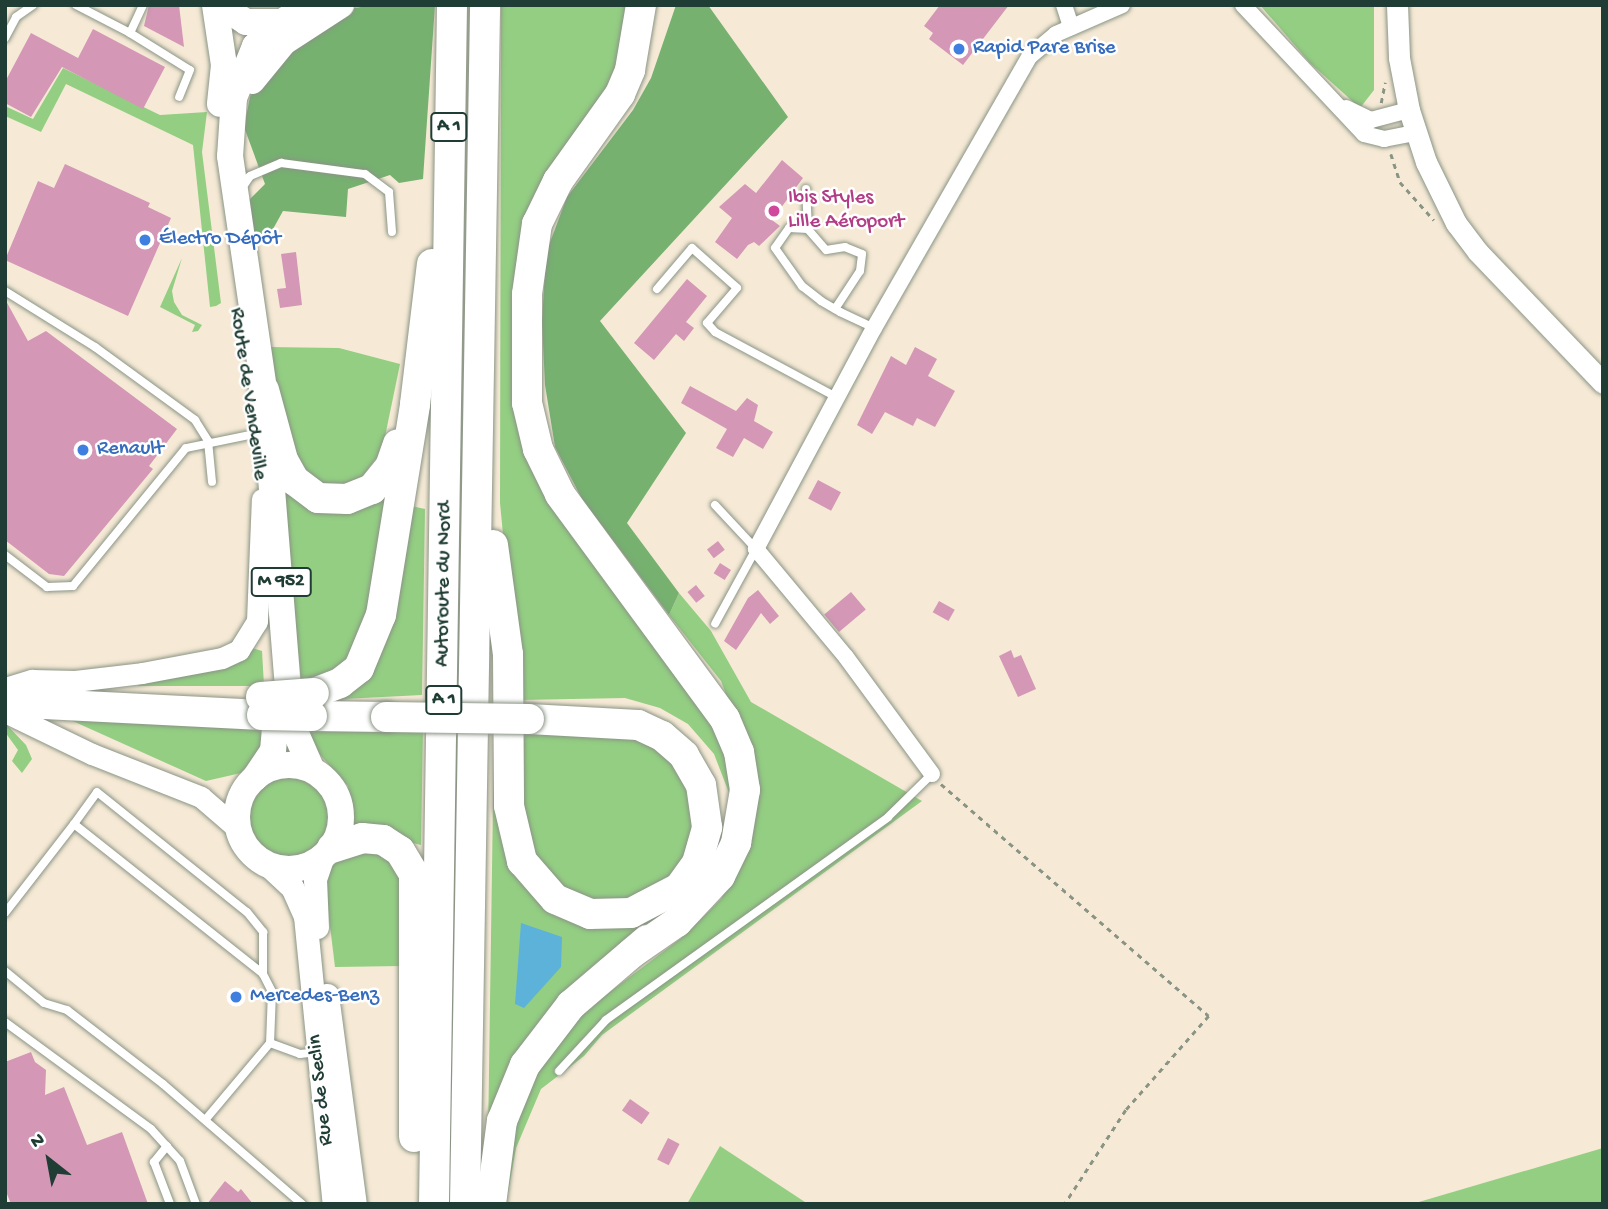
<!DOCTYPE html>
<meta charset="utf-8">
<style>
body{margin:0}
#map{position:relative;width:1608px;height:1209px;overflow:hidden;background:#f6ead6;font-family:"Gochi Hand",sans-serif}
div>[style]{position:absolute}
.green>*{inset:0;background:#93ce82}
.round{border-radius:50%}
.forest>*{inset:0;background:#76b170}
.water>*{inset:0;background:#5db2d9}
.building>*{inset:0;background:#d497b6;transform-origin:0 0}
.path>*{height:2.5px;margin-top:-1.25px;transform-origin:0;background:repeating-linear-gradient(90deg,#8a9485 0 5px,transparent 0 10px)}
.roads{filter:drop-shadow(0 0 2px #8a9485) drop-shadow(0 0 2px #8a9485)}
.service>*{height:8px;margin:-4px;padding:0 4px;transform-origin:4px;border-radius:4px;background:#fff}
.minor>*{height:16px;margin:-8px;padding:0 8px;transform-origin:8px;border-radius:8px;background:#fff}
.tertiary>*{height:21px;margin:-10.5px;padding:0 10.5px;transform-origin:10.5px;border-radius:10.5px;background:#fff}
.secondary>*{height:23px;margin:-11.5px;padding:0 11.5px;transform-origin:11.5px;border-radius:11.5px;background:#fff}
.primary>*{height:26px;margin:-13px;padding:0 13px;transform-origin:13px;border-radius:13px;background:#fff}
.primary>.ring{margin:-13px;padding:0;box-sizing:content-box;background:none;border:26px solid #fff;border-radius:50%}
.motorway>*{height:30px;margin:-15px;padding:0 15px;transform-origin:15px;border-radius:15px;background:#fff}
.bridges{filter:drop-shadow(0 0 2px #8a9485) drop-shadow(0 0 2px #8a9485)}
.motorway-bridge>*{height:30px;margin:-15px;padding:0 15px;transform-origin:15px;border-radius:15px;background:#fff}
.dots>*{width:19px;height:19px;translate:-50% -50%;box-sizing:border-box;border:4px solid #fff;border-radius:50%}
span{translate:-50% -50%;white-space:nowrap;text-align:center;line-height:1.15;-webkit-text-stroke:5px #fff;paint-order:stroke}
.shield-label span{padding:2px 5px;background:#fff;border:2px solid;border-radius:5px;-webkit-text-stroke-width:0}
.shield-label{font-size:19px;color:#1f3d34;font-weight:700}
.shop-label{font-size:21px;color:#366cbe}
.left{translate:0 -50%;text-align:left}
.hotel-label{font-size:21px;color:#b23c85}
.street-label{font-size:21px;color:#1f3d34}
.frame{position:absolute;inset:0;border:7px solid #1f3d34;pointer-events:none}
.north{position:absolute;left:14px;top:1125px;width:70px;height:70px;-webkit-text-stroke:5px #fff;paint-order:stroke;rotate:329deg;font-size:19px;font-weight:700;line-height:28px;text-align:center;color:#1f3d34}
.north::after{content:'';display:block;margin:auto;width:24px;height:32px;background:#1f3d34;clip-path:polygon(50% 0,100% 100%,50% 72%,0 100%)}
</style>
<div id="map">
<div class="green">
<i style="clip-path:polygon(501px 5px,631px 5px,611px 85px,556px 163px,518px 396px,727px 745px,731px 798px,714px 754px,688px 724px,660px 708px,625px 698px,519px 700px,500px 503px)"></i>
<i style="clip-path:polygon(1260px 5px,1374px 5px,1374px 90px,1360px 108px,1310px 63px)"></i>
<i style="clip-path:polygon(63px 68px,160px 115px,207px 112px,202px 152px,221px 303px,216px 306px,210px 307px,193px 145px,66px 84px,41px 132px,5px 116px,5px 106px,33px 119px)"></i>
<i style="clip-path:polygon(182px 258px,172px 291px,174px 302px,182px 315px,202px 325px,198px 331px,192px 332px,195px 325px,160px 307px)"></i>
<i style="clip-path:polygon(268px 347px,339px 348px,400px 364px,382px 451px,359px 481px,330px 488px,310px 479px,287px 445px)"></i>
<i style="clip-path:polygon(282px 487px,384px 493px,389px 497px,371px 615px,345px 667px,321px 678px,301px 680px)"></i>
<i style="clip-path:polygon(407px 505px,425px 509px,422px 695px,343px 699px,339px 692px)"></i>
<i style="clip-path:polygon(679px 593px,711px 631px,751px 702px,922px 801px,602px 1035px,584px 1056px,541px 1089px,516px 1148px,506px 1204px,509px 1139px,525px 1089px,551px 1045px,586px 1010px,684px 936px,721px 899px,752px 838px,758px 778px,721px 681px,669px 615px)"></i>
<i style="clip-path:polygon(252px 648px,262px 651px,264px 686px,138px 686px,140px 681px)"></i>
<i style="clip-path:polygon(66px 718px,259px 725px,264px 735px,258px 757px,241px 773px,206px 781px)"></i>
<i style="clip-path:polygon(5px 723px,26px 745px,32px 759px,22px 773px,12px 761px,18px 750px,5px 732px)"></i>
<i style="clip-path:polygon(303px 725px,423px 728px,421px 845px,353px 828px,348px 786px,314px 748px)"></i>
<i style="clip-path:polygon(519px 729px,645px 740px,682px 770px,696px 818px,680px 871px,642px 898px,592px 903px,549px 880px,523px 837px)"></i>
<i style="clip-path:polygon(494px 734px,500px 798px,563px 914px,684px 894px,645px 935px,590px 979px,488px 1139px)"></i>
<i class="round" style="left:246px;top:775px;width:84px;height:84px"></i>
<i style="clip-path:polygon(381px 851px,400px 874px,402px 966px,335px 967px,325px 885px,329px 869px,344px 855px)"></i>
<i style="clip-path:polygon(720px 1146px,808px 1204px,687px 1204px)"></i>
<i style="clip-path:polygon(1603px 1148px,1603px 1204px,1412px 1204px)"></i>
</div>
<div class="forest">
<i style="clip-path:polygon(375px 5px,435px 5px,423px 179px,399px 183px,390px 175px,348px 189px,346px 217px,283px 211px,268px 238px,251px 240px,246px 203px,265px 184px,244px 127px,250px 97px,276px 58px,319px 24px,354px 8px)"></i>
<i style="clip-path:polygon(676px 5px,708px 5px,788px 117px,600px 321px,686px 433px,627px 523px,679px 593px,669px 615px,582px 499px,555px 447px,545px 385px,542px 322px,546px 253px,567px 197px,633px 110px,651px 78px)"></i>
</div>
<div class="water">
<i style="clip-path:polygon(521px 923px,562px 937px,561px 967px,524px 1008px,515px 1004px)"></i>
</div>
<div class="building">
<i style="clip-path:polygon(149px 5px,179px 5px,184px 47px,144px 26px)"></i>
<i style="clip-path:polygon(940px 5px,1009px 5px,963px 65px,929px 39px,933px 33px,924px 26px)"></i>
<i style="clip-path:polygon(93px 29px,165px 67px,143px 109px,62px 67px,31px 117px,5px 103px,5px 82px,31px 33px,78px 58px)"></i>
<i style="clip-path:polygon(782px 160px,803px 178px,772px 220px,780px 226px,759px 246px,754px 242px,748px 245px,737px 259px,715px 242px,732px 218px,719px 207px,745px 184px,756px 193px)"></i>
<i style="clip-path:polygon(65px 164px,150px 203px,148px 207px,171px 218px,128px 316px,5px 260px,38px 181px,54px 188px)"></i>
<i style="clip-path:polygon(296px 252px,302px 305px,280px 308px,277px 289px,286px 288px,281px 254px)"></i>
<i style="clip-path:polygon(687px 279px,707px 296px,686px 322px,694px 328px,684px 341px,676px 334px,654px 360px,634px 343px)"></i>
<i style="clip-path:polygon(5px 299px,28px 341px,46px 331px,177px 429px,149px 466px,153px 469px,64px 576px,49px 574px,5px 540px)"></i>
<i style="clip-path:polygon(915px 347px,937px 359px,928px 376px,955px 391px,935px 427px,917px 418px,913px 426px,885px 412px,872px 434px,857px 425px,891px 356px,906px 365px)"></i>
<i style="clip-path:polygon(690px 386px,736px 411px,747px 398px,758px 405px,754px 421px,773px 432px,763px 449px,744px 438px,733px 457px,716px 448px,727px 429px,681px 403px)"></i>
<i style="left:818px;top:480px;width:26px;height:21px;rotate:28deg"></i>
<i style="left:718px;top:541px;width:11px;height:14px;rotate:52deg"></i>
<i style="left:720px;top:563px;width:13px;height:12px;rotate:32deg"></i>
<i style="left:696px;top:585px;width:14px;height:11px;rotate:51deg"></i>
<i style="clip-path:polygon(758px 590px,779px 616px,770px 624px,761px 613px,736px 650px,724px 641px,748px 598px)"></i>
<i style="left:851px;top:592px;width:23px;height:35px;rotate:50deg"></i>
<i style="left:939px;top:601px;width:18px;height:13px;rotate:29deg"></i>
<i style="clip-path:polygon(1011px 650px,1014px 658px,1021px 655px,1036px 689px,1018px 697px,999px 656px)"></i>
<i style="clip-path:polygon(31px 1052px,35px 1062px,46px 1070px,45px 1095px,64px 1087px,87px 1145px,122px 1132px,148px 1204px,11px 1204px,5px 1189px,5px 1062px)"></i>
<i style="left:630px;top:1099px;width:24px;height:14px;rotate:35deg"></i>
<i style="left:668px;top:1138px;width:13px;height:24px;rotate:27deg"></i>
<i style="clip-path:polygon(225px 1181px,238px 1192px,241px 1189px,253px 1204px,207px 1204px)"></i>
</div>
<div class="path">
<i style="left:1381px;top:103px;width:21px;rotate:-79deg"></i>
<i style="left:1391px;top:154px;width:29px;rotate:72deg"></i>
<i style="left:1400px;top:182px;width:51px;rotate:48.2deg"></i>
<i style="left:941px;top:784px;width:354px;rotate:40.9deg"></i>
<i style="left:1209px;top:1016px;width:125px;rotate:131.4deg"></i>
<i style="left:1126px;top:1110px;width:112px;rotate:123deg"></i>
</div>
<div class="roads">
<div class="service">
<i style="left:76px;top:5px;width:61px;rotate:27.4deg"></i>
<i style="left:130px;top:33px;width:31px;rotate:-65deg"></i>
<i style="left:130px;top:33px;width:70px;rotate:31.7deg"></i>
<i style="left:190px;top:70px;width:29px;rotate:112deg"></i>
<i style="left:5px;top:38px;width:24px;rotate:-62deg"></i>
<i style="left:16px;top:17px;width:21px;rotate:-35deg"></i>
<i style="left:242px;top:188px;width:14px;rotate:-56deg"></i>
<i style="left:250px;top:176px;width:34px;rotate:-23deg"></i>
<i style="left:281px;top:163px;width:85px;rotate:7.5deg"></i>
<i style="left:365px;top:174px;width:30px;rotate:37deg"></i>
<i style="left:389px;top:192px;width:40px;rotate:85.7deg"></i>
<i style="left:806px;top:189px;width:40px;rotate:87.1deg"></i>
<i style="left:657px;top:289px;width:54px;rotate:-49.5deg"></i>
<i style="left:692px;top:248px;width:60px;rotate:41.6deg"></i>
<i style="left:737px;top:288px;width:46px;rotate:130.6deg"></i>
<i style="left:707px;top:323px;width:12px;rotate:48deg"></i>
<i style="left:715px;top:332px;width:137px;rotate:28.2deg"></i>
<i style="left:5px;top:291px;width:106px;rotate:31.9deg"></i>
<i style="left:95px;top:347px;width:124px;rotate:36.1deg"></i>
<i style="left:195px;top:420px;width:25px;rotate:58deg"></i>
<i style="left:208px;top:441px;width:41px;rotate:84.4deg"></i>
<i style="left:835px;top:309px;width:45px;rotate:-56.7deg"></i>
<i style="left:860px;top:271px;width:17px;rotate:-83deg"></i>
<i style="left:862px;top:254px;width:18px;rotate:-158deg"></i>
<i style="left:845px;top:247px;width:19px;rotate:171deg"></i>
<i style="left:826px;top:250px;width:28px;rotate:-131deg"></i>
<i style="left:808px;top:229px;width:19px;rotate:-177deg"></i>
<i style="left:789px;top:228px;width:24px;rotate:125deg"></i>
<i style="left:775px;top:248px;width:47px;rotate:54.6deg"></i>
<i style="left:802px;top:286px;width:24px;rotate:38deg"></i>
<i style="left:821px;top:301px;width:22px;rotate:30deg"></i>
<i style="left:840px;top:312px;width:38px;rotate:25deg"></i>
<i style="left:715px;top:505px;width:60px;rotate:47deg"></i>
<i style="left:756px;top:549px;width:85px;rotate:118.7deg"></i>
<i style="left:5px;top:555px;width:53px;rotate:37.3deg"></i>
<i style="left:47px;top:587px;width:26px;rotate:-2deg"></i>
<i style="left:73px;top:586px;width:178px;rotate:-50.7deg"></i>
<i style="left:186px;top:448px;width:69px;rotate:-11.6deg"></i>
<i style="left:74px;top:824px;width:39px;rotate:-54deg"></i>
<i style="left:97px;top:792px;width:192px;rotate:38.7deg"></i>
<i style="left:247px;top:912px;width:26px;rotate:51deg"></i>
<i style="left:263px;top:932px;width:42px;rotate:90deg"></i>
<i style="left:5px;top:913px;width:113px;rotate:-52.2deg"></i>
<i style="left:74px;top:824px;width:241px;rotate:38.4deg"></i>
<i style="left:263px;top:974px;width:20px;rotate:63deg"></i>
<i style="left:272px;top:992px;width:51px;rotate:92.2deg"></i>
<i style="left:270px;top:1043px;width:32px;rotate:20deg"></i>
<i style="left:300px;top:1054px;width:18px;rotate:-6deg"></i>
<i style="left:5px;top:971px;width:50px;rotate:39.4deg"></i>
<i style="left:44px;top:1003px;width:24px;rotate:17deg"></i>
<i style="left:67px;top:1010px;width:121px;rotate:37.6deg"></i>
<i style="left:163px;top:1084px;width:184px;rotate:40.8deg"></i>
<i style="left:5px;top:1022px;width:181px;rotate:36.2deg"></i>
<i style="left:151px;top:1129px;width:43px;rotate:47.8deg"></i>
<i style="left:180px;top:1161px;width:46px;rotate:69.6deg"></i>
<i style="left:559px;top:1071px;width:69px;rotate:-47.3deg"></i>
<i style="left:606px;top:1020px;width:347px;rotate:-35.7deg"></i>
<i style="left:888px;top:817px;width:62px;rotate:-44.3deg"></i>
<i style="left:206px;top:1119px;width:99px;rotate:-49.9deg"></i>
<i style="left:167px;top:1146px;width:21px;rotate:129deg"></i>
<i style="left:154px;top:1162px;width:45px;rotate:69.1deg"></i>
</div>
<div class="minor">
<i style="left:1064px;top:5px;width:23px;rotate:72deg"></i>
<i style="left:1243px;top:5px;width:177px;rotate:46.8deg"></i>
<i style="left:1364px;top:134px;width:21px;rotate:14deg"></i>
<i style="left:1384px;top:139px;width:33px;rotate:-11deg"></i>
<i style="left:1346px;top:108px;width:28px;rotate:26deg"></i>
<i style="left:1371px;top:120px;width:39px;rotate:-15deg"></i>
<i style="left:932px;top:774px;width:145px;rotate:-126.3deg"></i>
<i style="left:846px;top:657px;width:141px;rotate:-129.8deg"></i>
<i style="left:756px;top:549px;width:251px;rotate:-61.9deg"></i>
<i style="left:874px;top:328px;width:314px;rotate:-60.2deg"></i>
<i style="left:1030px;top:56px;width:34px;rotate:-40deg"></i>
<i style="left:1056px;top:34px;width:72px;rotate:-23.7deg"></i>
</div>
<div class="tertiary">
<i style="left:1397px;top:5px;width:53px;rotate:87.8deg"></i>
<i style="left:1399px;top:58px;width:53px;rotate:79.1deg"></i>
<i style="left:1409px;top:110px;width:55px;rotate:71.9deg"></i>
<i style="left:1426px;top:162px;width:68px;rotate:63.8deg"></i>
<i style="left:1456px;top:223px;width:36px;rotate:53deg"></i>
<i style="left:1478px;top:252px;width:181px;rotate:46.3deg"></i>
<i style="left:5px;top:688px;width:28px;rotate:-17deg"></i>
<i style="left:32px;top:680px;width:43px;rotate:1.3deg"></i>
<i style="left:75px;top:681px;width:67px;rotate:-6.8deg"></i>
<i style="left:142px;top:673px;width:81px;rotate:-10.6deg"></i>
<i style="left:222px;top:658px;width:19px;rotate:-25deg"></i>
<i style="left:239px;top:650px;width:34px;rotate:-58deg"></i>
<i style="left:257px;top:621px;width:122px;rotate:-87.7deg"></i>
<i style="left:5px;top:712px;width:97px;rotate:25.8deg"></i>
<i style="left:92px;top:754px;width:117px;rotate:21.5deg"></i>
<i style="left:201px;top:797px;width:49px;rotate:40.9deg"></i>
</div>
<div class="secondary">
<i style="left:268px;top:865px;width:33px;rotate:43deg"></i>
<i style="left:292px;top:887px;width:32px;rotate:66deg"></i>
<i style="left:305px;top:916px;width:289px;rotate:84.3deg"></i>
<i style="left:317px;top:927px;width:48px;rotate:-92.4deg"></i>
<i style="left:315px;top:879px;width:24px;rotate:-71deg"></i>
<i style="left:327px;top:995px;width:211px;rotate:82.4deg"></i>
</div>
<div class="primary">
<i style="left:215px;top:5px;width:61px;rotate:81.5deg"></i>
<i style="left:224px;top:65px;width:39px;rotate:96deg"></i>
<i style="left:220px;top:5px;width:31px;rotate:33deg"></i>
<i style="left:246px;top:22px;width:36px"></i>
<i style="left:309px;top:5px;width:44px;rotate:148.1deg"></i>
<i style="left:272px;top:28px;width:25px;rotate:133deg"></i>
<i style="left:255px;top:46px;width:56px;rotate:112deg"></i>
<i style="left:234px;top:98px;width:58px;rotate:93.9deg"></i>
<i style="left:230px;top:156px;width:236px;rotate:81.7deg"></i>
<i style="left:264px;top:390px;width:333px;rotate:85.4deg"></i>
<i style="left:291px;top:722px;width:52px;rotate:66.4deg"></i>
<i style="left:252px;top:81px;width:50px;rotate:-50.6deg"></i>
<i style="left:284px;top:42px;width:68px;rotate:-33deg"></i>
<i class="ring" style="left:237px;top:765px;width:78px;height:78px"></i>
<i style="left:254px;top:779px;width:34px;rotate:-56deg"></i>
<i style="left:273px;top:751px;width:46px;rotate:-85deg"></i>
</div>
<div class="motorway">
<i style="left:264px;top:390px;width:73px;rotate:74.8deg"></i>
<i style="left:283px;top:460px;width:23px;rotate:61deg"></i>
<i style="left:294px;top:480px;width:30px;rotate:37deg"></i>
<i style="left:318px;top:498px;width:29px;rotate:2deg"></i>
<i style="left:347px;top:499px;width:27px;rotate:-22deg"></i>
<i style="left:372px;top:489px;width:28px;rotate:-51deg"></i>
<i style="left:390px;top:467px;width:24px;rotate:-71deg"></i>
<i style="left:493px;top:545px;width:110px;rotate:82.2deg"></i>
<i style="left:508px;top:654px;width:152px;rotate:89.6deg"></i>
<i style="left:509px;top:806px;width:57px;rotate:76.7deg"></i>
<i style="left:522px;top:861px;width:50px;rotate:49deg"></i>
<i style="left:555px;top:899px;width:38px;rotate:23deg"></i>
<i style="left:590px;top:914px;width:41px;rotate:-1.4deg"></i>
<i style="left:631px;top:913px;width:54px;rotate:-27.5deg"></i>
<i style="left:679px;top:888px;width:31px;rotate:-54deg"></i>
<i style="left:697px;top:863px;width:37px;rotate:-74deg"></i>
<i style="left:707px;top:827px;width:42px;rotate:-98.1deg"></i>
<i style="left:701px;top:785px;width:34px;rotate:-120deg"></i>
<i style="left:684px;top:755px;width:29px;rotate:-139deg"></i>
<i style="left:662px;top:736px;width:26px;rotate:-155deg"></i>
<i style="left:638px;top:725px;width:109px;rotate:-176.8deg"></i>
<i style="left:314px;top:693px;width:28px;rotate:-21deg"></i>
<i style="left:340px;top:683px;width:24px;rotate:-38deg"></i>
<i style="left:359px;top:668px;width:57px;rotate:-67.5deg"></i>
<i style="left:381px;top:615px;width:214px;rotate:-80.8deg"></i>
<i style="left:415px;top:404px;width:141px;rotate:-83.1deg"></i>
<i style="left:5px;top:702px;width:257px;rotate:2.9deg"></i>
<i style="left:312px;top:716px;width:74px;rotate:0.8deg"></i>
<i style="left:332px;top:848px;width:32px;rotate:-18deg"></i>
<i style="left:362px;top:838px;width:21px;rotate:5deg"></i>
<i style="left:383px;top:840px;width:20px;rotate:33deg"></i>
<i style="left:400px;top:851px;width:27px;rotate:59deg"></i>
<i style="left:414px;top:874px;width:263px;rotate:90deg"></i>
<i style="left:632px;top:953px;width:55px;rotate:-34.6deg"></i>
<i style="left:677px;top:922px;width:63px;rotate:-46.9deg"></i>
<i style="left:720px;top:876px;width:37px;rotate:-64deg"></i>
<i style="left:736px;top:843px;width:54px;rotate:-80.4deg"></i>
<i style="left:745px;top:790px;width:38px;rotate:-99deg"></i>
<i style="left:739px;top:752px;width:36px;rotate:-113deg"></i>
<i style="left:725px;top:719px;width:279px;rotate:-126.3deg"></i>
<i style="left:560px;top:494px;width:50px;rotate:-116.1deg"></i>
<i style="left:538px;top:449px;width:47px;rotate:-103.4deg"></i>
<i style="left:527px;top:403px;width:109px;rotate:-90deg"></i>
<i style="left:527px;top:294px;width:71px;rotate:-81.9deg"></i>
<i style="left:537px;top:224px;width:48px;rotate:-64deg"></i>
<i style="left:558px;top:181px;width:107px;rotate:-54.5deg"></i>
<i style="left:620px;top:94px;width:26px;rotate:-67deg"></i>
<i style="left:630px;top:70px;width:66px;rotate:-80.4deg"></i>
<i style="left:434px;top:1204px;width:1199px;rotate:-89.14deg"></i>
<i style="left:465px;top:1204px;width:1199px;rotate:-89.04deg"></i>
<i style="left:491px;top:1204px;width:84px;rotate:-82.5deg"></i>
<i style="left:502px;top:1121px;width:61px;rotate:-67.7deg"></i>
<i style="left:525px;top:1065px;width:76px;rotate:-52.5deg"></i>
<i style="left:571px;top:1005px;width:100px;rotate:-40.5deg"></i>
</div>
</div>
<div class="bridges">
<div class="motorway-bridge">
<i style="left:261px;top:697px;width:53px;rotate:-4.3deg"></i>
<i style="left:262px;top:715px;width:50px;rotate:1.1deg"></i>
<i style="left:386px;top:717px;width:143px;rotate:0.8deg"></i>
</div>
</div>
<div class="dots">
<i style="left:959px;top:49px;background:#3f7fe0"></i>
<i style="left:774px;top:211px;background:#d1479c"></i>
<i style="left:145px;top:240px;background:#3f7fe0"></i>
<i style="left:83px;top:450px;background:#3f7fe0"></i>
<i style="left:236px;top:997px;background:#3f7fe0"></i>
</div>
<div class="shield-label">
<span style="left:449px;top:127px">A 1</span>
<span style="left:281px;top:582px">M 952</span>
<span style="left:444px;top:700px">A 1</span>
</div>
<div class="shop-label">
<span class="left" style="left:973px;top:49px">Rapid Pare Brise</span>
<span class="left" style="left:159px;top:240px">Électro Dépôt</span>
<span class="left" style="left:97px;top:450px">Renault</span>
<span class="left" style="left:250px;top:997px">Mercedes-Benz</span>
</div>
<div class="hotel-label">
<span class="left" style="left:788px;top:211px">Ibis Styles<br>Lille Aéroport</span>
</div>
<div class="street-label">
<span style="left:247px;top:394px;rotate:82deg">Route de Vendeville</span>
<span style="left:445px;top:584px;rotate:-89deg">Autoroute du Nord</span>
<span style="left:322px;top:1090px;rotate:-96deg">Rue de Seclin</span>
</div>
<div class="frame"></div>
<div class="north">N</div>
</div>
